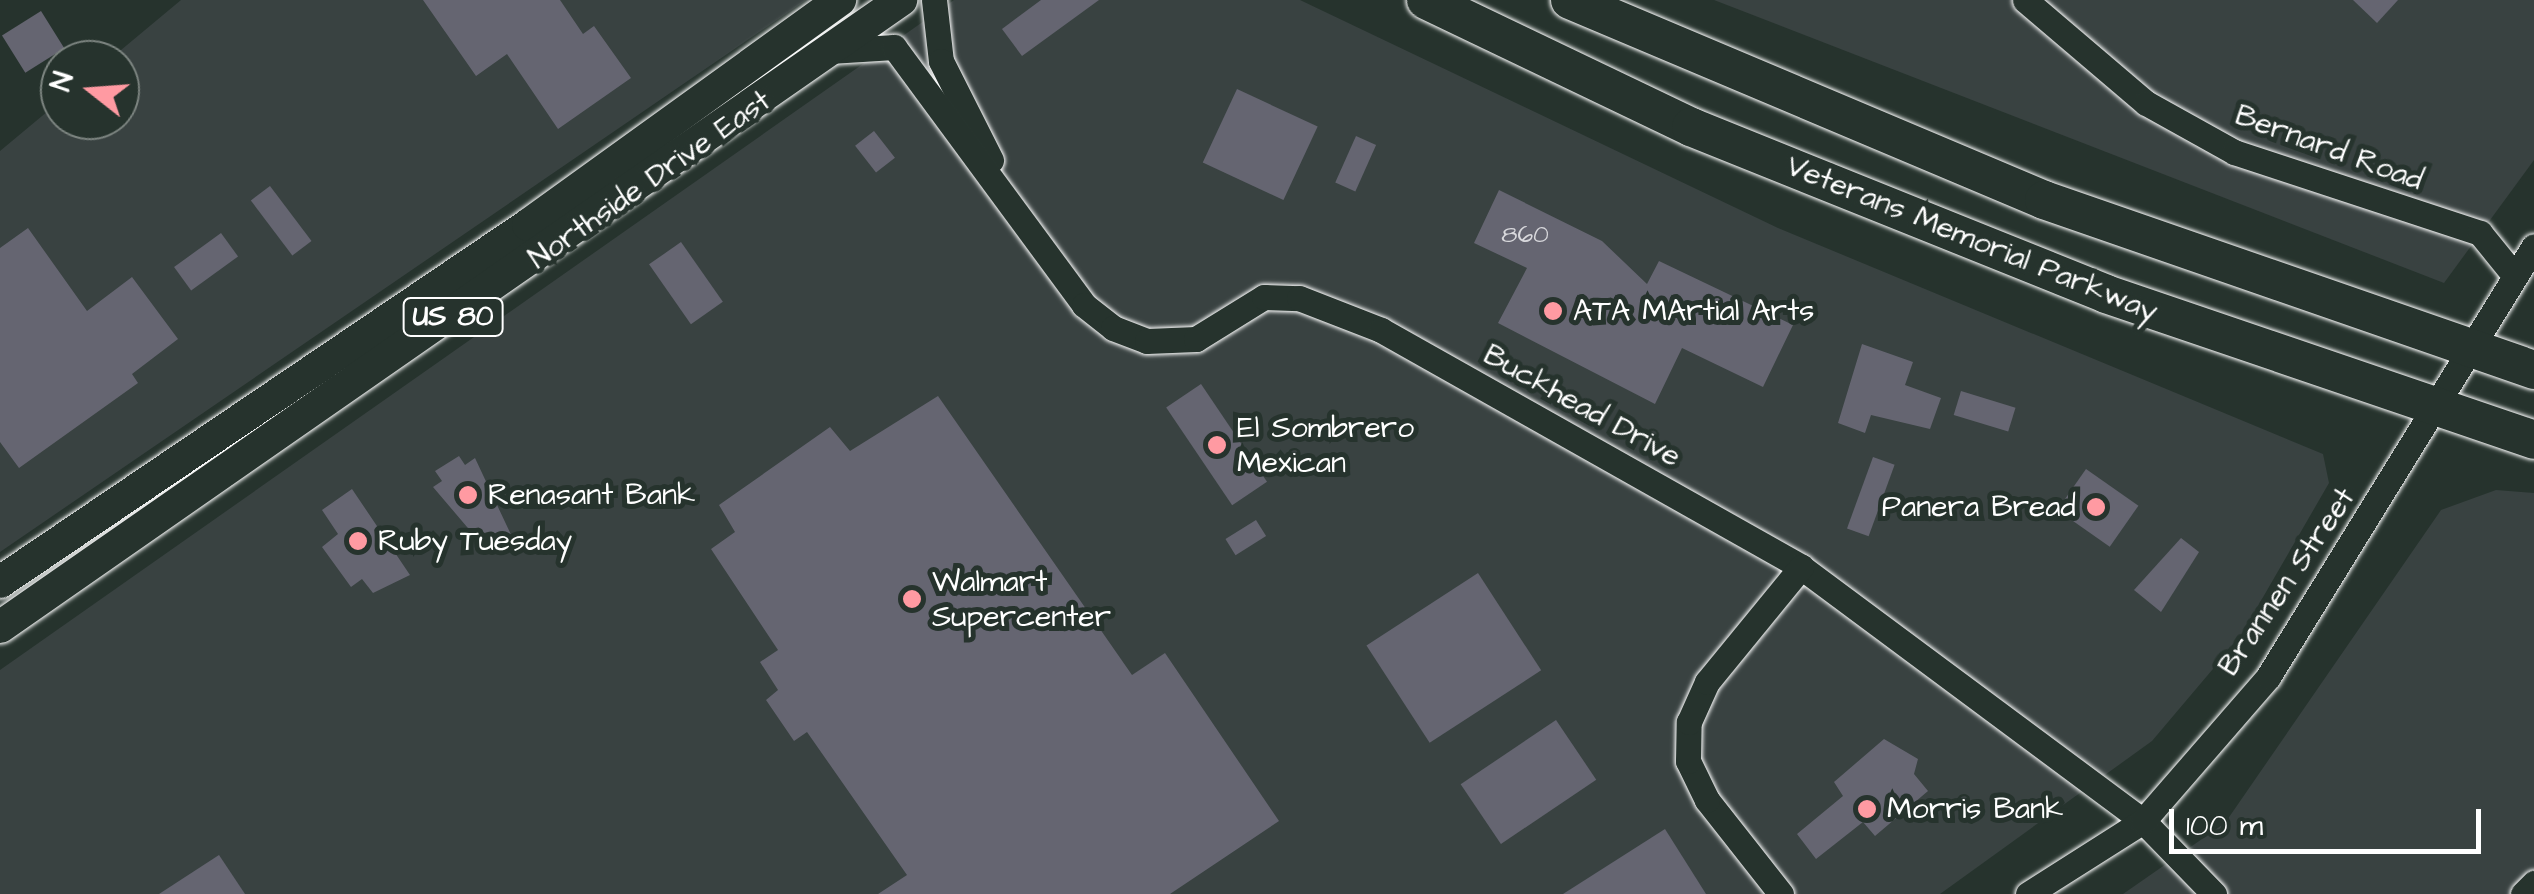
<!DOCTYPE html>
<style>
body{margin:0}
#map{position:relative;width:2534px;height:894px;overflow:hidden;background:#26332d;font-family:"Architects Daughter",sans-serif}
div>[style]{position:absolute}
.built>*{inset:0;background:#394241}
.building>*{inset:0;background:#656571;transform-origin:0 0}
.roads{filter:drop-shadow(0 0 2px #fff) drop-shadow(0 0 2px #fff)}
.minor>*{height:25px;margin:-12.5px;padding:0 12.5px;transform-origin:12.5px;border-radius:12.5px;background:#26332d}
.major>*{height:32px;margin:-16px;padding:0 16px;transform-origin:16px;border-radius:16px;background:#26332d}
.highway>*{height:38px;margin:-19px;padding:0 19px;transform-origin:19px;border-radius:19px;background:#26332d}
.dots>*{width:28px;height:28px;translate:-50% -50%;box-sizing:border-box;border:5px solid #26332d;border-radius:50%}
span{translate:-50% -50%;white-space:nowrap;text-align:center;line-height:1.15;-webkit-text-stroke:10px #26332d;paint-order:stroke}
.number-label{font-size:25px;color:#d8d8dc}
.number-label span{-webkit-text-stroke-width:0}
.shield-label span{padding:2px 8px;background:#26332d;border:2px solid;border-radius:8px;-webkit-text-stroke-width:0}
.shield-label{font-size:28px;color:#fff;font-weight:700}
.street-label{font-size:30px;color:#fff}
.poi-label{font-size:30px;color:#fff}
.left{translate:0 -50%;text-align:left}
.right{translate:-100% -50%;text-align:right}
.north{position:absolute;left:40px;top:40px;width:100px;height:100px;box-sizing:border-box;background:#26332d;border:2px solid #7d8581;border-radius:50%;rotate:287deg;font-size:28px;font-weight:700;line-height:40px;text-align:center;color:#fff}
.north::after{content:'';display:block;margin:auto;width:35px;height:45px;background:#ff9aa2;clip-path:polygon(50% 0,100% 100%,50% 72%,0 100%)}
.scale{position:absolute;left:2169px;top:809px;width:312px;height:45px;box-sizing:border-box;border:5px solid #fff;border-top:0;padding-left:12px;font-size:30px;line-height:35px;white-space:nowrap;color:#fff;-webkit-text-stroke:8px #26332d;paint-order:stroke}
</style>
<div id="map">
<div class="built">
<i style="clip-path:polygon(181px 0,806px 0,0 552px,0 151px,60px 101px,60px 120px,120px 120px,120px 60px,109px 60px)"></i>
<i style="clip-path:polygon(954px 0,1300px 0,1778px 228px,2323px 454px,2329px 483px,2240px 637px,2152px 741px,1940px 894px,0 894px,0 670px)"></i>
<i style="clip-path:polygon(1714px 0,2534px 0,2534px 160px,2444px 283px)"></i>
<i style="clip-path:polygon(2496px 490px,2534px 493px,2534px 894px,2123px 894px,2225px 823px,2441px 510px)"></i>
</div>
<div class="building">
<i style="clip-path:polygon(423px 0,560px 0,583px 34px,594px 26px,631px 78px,558px 129px,507px 54px,476px 76px)"></i>
<i style="clip-path:polygon(1041px 0,1099px 0,1022px 56px,1002px 29px)"></i>
<i style="clip-path:polygon(2353px 0,2398px 0,2377px 23px)"></i>
<i style="left:41px;top:11px;width:44px;height:46px;rotate:58deg"></i>
<i style="left:1237px;top:89px;width:89px;height:81px;rotate:25deg"></i>
<i style="left:874px;top:131px;width:34px;height:24px;rotate:52deg"></i>
<i style="left:1356px;top:136px;width:22px;height:51px;rotate:24deg"></i>
<i style="left:270px;top:186px;width:69px;height:24px;rotate:53deg"></i>
<i style="clip-path:polygon(1499px 190px,1602px 241px,1647px 284px,1659px 261px,1793px 325px,1763px 387px,1682px 348px,1655px 404px,1498px 323px,1527px 268px,1474px 243px)"></i>
<i style="clip-path:polygon(28px 228px,87px 311px,132px 277px,178px 339px,132px 374px,138px 383px,19px 468px,0 442px,0 248px)"></i>
<i style="left:221px;top:233px;width:29px;height:58px;rotate:54deg"></i>
<i style="left:681px;top:242px;width:73px;height:39px;rotate:55deg"></i>
<i style="clip-path:polygon(1862px 344px,1913px 362px,1905px 385px,1941px 398px,1930px 429px,1871px 415px,1865px 433px,1838px 423px)"></i>
<i style="left:1201px;top:384px;width:118px;height:42px;rotate:56deg"></i>
<i style="left:1961px;top:391px;width:57px;height:25px;rotate:17deg"></i>
<i style="clip-path:polygon(938px 396px,1132px 675px,1165px 653px,1279px 821px,1170px 894px,878px 894px,907px 875px,807px 732px,794px 741px,766px 700px,778px 690px,760px 662px,778px 650px,711px 549px,735px 532px,719px 505px,830px 427px,850px 451px)"></i>
<i style="clip-path:polygon(459px 456px,465px 465px,475px 458px,513px 539px,490px 554px,433px 487px,442px 481px,435px 471px)"></i>
<i style="left:1873px;top:457px;width:23px;height:76px;rotate:20deg"></i>
<i style="left:2086px;top:469px;width:64px;height:50px;rotate:35deg"></i>
<i style="clip-path:polygon(352px 489px,410px 575px,373px 593px,362px 579px,351px 587px,322px 547px,338px 534px,322px 510px)"></i>
<i style="left:1256px;top:520px;width:19px;height:36px;rotate:58deg"></i>
<i style="clip-path:polygon(2181px 538px,2199px 552px,2161px 612px,2134px 590px)"></i>
<i style="left:1478px;top:573px;width:116px;height:133px;rotate:57deg"></i>
<i style="left:1556px;top:720px;width:72px;height:115px;rotate:56deg"></i>
<i style="clip-path:polygon(1884px 739px,1918px 759px,1914px 774px,1928px 791px,1875px 836px,1863px 822px,1816px 859px,1797px 834px,1843px 796px,1834px 782px)"></i>
<i style="clip-path:polygon(1665px 829px,1706px 894px,1563px 894px)"></i>
<i style="clip-path:polygon(219px 855px,245px 894px,159px 894px)"></i>
</div>
<div class="roads">
<div class="minor">
<i style="left:934px;top:0;width:61px;rotate:83.5deg"></i>
<i style="left:941px;top:61px;width:111px;rotate:63.2deg"></i>
<i style="left:2025px;top:0;width:159px;rotate:40.4deg"></i>
<i style="left:2146px;top:103px;width:101px;rotate:29.1deg"></i>
<i style="left:2234px;top:152px;width:259px;rotate:18.2deg"></i>
<i style="left:2480px;top:233px;width:54px;rotate:51deg"></i>
<i style="left:830px;top:51px;width:64px;rotate:-3.6deg"></i>
<i style="left:894px;top:47px;width:320px;rotate:53.6deg"></i>
<i style="left:1084px;top:305px;width:37px;rotate:38deg"></i>
<i style="left:1113px;top:328px;width:36px;rotate:21deg"></i>
<i style="left:1147px;top:341px;width:49px;rotate:-2.3deg"></i>
<i style="left:1196px;top:339px;width:80px;rotate:-31.7deg"></i>
<i style="left:1264px;top:297px;width:35px;rotate:2deg"></i>
<i style="left:1299px;top:298px;width:88px;rotate:21.3deg"></i>
<i style="left:1381px;top:330px;width:482px;rotate:29.4deg"></i>
<i style="left:1801px;top:567px;width:426px;rotate:36.6deg"></i>
<i style="left:2143px;top:821px;width:102px;rotate:45.8deg"></i>
<i style="left:1781px;top:894px;width:120px;rotate:-128.2deg"></i>
<i style="left:1707px;top:800px;width:43px;rotate:-116deg"></i>
<i style="left:1688px;top:761px;width:39px;rotate:-89deg"></i>
<i style="left:1689px;top:722px;width:44px;rotate:-65.8deg"></i>
<i style="left:1707px;top:682px;width:149px;rotate:-50.7deg"></i>
<i style="left:2028px;top:894px;width:136px;rotate:-32.4deg"></i>
<i style="left:2143px;top:821px;width:191px;rotate:-49deg"></i>
<i style="left:2268px;top:677px;width:506px;rotate:-58.32deg"></i>
<i style="left:2523px;top:894px;width:16px;rotate:-45deg"></i>
</div>
<div class="major">
<i style="left:0;top:582px;width:637px;rotate:-34.06deg"></i>
<i style="left:528px;top:225px;width:385px;rotate:-35.8deg"></i>
<i style="left:0;top:627px;width:1098px;rotate:-34.83deg"></i>
</div>
<div class="highway">
<i style="left:1426px;top:0;width:294px;rotate:25.6deg"></i>
<i style="left:1691px;top:127px;width:447px;rotate:21.9deg"></i>
<i style="left:2106px;top:294px;width:452px;rotate:18.8deg"></i>
<i style="left:1570px;top:0;width:514px;rotate:22.88deg"></i>
<i style="left:2044px;top:200px;width:519px;rotate:19.13deg"></i>
</div>
</div>
<div class="dots">
<i style="left:1553px;top:311px;background:#ff9aa2"></i>
<i style="left:1217px;top:445px;background:#ff9aa2"></i>
<i style="left:468px;top:495px;background:#ff9aa2"></i>
<i style="left:2096px;top:507px;background:#ff9aa2"></i>
<i style="left:358px;top:541px;background:#ff9aa2"></i>
<i style="left:912px;top:599px;background:#ff9aa2"></i>
<i style="left:1867px;top:809px;background:#ff9aa2"></i>
</div>
<div class="number-label">
<span style="left:1525px;top:235px">860</span>
</div>
<div class="shield-label">
<span style="left:453px;top:317px">US 80</span>
</div>
<div class="street-label">
<span style="left:2329px;top:148px;rotate:20deg">Bernard Road</span>
<span style="left:650px;top:180px;rotate:-35deg">Northside Drive East</span>
<span style="left:1972px;top:239px;rotate:22deg">Veterans Memorial Parkway</span>
<span style="left:1582px;top:406px;rotate:29deg">Buckhead Drive</span>
<span style="left:2287px;top:582px;rotate:-56deg">Brannen Street</span>
</div>
<div class="poi-label">
<span class="left" style="left:1573px;top:311px">ATA MArtial Arts</span>
<span class="left" style="left:1237px;top:445px">El Sombrero<br>Mexican</span>
<span class="left" style="left:488px;top:495px">Renasant Bank</span>
<span class="right" style="left:2076px;top:507px">Panera Bread</span>
<span class="left" style="left:378px;top:541px">Ruby Tuesday</span>
<span class="left" style="left:932px;top:599px">Walmart<br>Supercenter</span>
<span class="left" style="left:1887px;top:809px">Morris Bank</span>
</div>
<div class="north">N</div>
<div class="scale">100 m</div>
</div>
